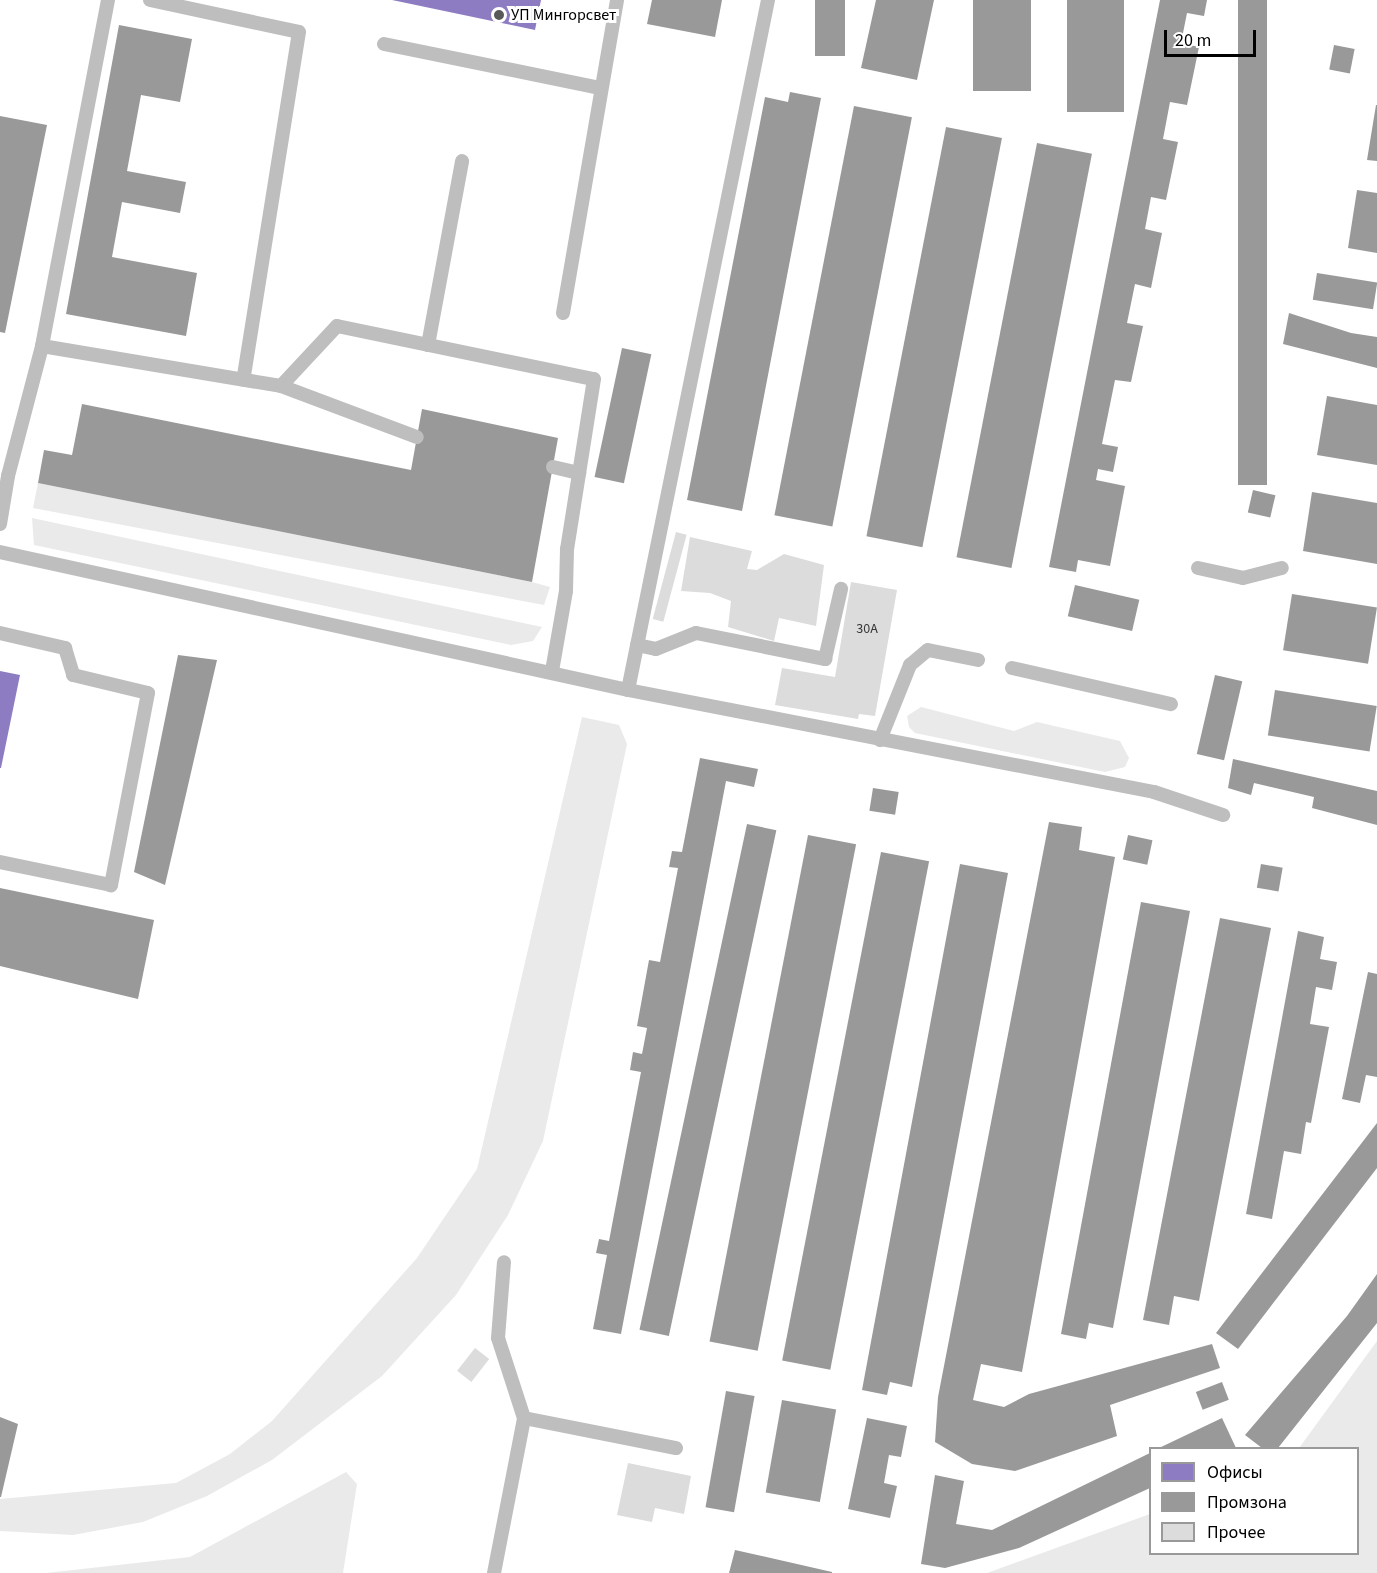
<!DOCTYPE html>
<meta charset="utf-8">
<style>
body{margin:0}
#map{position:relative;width:1377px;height:1573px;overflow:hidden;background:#fff;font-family:"Source Sans 3",sans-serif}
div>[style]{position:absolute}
.green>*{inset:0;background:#eaeaea}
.offices>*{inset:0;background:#8e7cc3}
.industry>*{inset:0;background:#999;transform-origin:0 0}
.building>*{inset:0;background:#dcdcdc;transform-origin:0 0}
.lane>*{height:14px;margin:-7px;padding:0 7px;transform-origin:7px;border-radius:7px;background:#bebebe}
.dots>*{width:16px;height:16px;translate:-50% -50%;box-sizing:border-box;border:3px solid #fff;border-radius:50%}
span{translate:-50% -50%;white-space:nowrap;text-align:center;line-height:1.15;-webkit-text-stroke:6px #fff;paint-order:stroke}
.number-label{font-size:14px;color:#373737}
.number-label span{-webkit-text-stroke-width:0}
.poi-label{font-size:16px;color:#000}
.left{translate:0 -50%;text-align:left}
.legend{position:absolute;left:1149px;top:1447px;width:210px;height:108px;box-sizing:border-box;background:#fff;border:2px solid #999;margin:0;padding:8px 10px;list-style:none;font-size:18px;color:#000}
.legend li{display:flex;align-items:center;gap:12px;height:30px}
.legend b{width:30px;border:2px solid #999}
.scale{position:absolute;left:1164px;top:30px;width:92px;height:27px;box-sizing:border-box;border:3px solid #000;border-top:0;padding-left:8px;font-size:18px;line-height:21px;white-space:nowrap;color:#000;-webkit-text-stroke:4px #fff;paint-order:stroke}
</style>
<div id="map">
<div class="green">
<i style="clip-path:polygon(38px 483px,532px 582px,550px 587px,544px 605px,33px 508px)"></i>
<i style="clip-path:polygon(32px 518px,542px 627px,533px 641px,511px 645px,34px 545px)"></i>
<i style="clip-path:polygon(921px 707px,1014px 731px,1037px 722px,1120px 741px,1129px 758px,1125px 767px,1105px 772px,915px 733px,909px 727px,907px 716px)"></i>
<i style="clip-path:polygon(582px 717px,619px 725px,627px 744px,543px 1141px,508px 1215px,456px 1295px,382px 1376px,272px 1460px,207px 1496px,143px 1522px,73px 1535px,0 1531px,0 1499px,176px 1483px,230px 1454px,272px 1421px,417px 1258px,477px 1169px)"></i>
<i style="clip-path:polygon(1377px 1341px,1377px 1573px,987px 1573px,1150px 1514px,1150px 1554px,1358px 1554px,1358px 1448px,1299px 1448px)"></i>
<i style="clip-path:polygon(346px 1472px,357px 1484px,343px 1573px,46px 1573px,190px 1557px)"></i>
</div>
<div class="offices">
<i style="clip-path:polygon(392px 0,541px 0,535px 30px)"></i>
<i style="clip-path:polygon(0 671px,20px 675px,1px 768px,0 768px)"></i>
</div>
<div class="industry">
<i style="clip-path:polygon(652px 0,722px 0,715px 37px,647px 24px)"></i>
<i style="left:815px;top:0;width:30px;height:56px"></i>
<i style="clip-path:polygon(876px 0,934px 0,917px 80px,861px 68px)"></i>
<i style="left:973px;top:0;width:58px;height:91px"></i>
<i style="left:1067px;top:0;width:57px;height:112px"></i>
<i style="clip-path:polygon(1160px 0,1207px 0,1204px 16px,1187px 13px,1181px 43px,1199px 47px,1187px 105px,1170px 102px,1163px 139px,1178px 142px,1166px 200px,1151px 197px,1145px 229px,1162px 233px,1151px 288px,1135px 284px,1127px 323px,1143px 326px,1131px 382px,1115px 380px,1102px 444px,1118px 447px,1113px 472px,1098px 469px,1096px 480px,1125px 486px,1110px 566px,1078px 560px,1076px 572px,1049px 567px)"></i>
<i style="left:1238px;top:0;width:29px;height:485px"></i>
<i style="clip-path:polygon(119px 25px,192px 39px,180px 102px,141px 95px,127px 171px,186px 182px,180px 213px,122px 202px,112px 257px,197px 273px,186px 336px,66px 314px)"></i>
<i style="left:1334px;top:45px;width:21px;height:25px;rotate:11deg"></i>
<i style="clip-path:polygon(790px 92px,821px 98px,742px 511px,687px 500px,765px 97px,788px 102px)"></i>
<i style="clip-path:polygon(1376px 105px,1377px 105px,1377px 161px,1367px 160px)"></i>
<i style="left:854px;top:106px;width:59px;height:417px;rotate:11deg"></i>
<i style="clip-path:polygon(0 116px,47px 125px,5px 333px,0 332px)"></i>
<i style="left:946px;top:127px;width:57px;height:417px;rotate:11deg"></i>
<i style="left:1037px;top:143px;width:56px;height:422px;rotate:11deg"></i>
<i style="clip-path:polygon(1357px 190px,1377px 193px,1377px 253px,1348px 248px)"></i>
<i style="left:1317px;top:273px;width:61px;height:27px;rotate:9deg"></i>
<i style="clip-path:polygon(1289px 313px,1351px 333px,1377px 337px,1377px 368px,1283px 344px)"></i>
<i style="left:622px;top:348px;width:30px;height:132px;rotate:12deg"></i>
<i style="clip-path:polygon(1327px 396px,1377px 405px,1377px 465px,1317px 455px)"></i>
<i style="clip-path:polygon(82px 404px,411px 470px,422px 409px,558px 438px,532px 582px,38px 483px,44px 450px,72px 455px)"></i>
<i style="left:1253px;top:490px;width:23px;height:23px;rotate:13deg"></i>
<i style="clip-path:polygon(1312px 492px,1377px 503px,1377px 564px,1303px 551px)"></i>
<i style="left:1075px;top:585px;width:66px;height:32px;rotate:13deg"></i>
<i style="left:1292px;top:594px;width:86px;height:57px;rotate:9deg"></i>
<i style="clip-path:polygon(178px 655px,217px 660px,165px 885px,134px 872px)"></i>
<i style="left:1215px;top:675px;width:28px;height:81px;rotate:13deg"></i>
<i style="left:1275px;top:690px;width:103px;height:46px;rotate:9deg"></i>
<i style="clip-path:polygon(700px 758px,758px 769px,754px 787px,726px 781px,621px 1334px,593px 1329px,607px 1255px,596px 1253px,599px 1239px,609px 1241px,641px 1072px,630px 1070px,633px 1052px,642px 1054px,647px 1028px,637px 1026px,649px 960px,660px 962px,678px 868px,669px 867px,672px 851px,682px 852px)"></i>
<i style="clip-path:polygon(1233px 759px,1377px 791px,1377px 825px,1312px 808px,1314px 797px,1254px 783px,1251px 795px,1228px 788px)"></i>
<i style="left:873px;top:788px;width:26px;height:23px;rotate:9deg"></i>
<i style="clip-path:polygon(1049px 822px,1082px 827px,1079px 850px,1115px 857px,1022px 1372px,981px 1364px,973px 1400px,1004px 1407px,1029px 1394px,1212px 1344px,1220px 1368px,1110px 1405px,1117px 1436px,1015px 1471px,972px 1464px,935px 1442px,938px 1397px)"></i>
<i style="left:747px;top:824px;width:30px;height:517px;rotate:12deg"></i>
<i style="left:808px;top:835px;width:49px;height:516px;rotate:11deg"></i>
<i style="left:1128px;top:835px;width:25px;height:25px;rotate:12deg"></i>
<i style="left:881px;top:852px;width:49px;height:518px;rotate:11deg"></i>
<i style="clip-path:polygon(960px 864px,1008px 873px,912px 1387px,890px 1382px,887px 1395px,862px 1390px)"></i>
<i style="left:1261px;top:864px;width:22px;height:24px;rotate:10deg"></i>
<i style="clip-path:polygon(0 888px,154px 920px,138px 999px,0 966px)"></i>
<i style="clip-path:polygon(1141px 902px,1190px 911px,1113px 1328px,1089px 1323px,1086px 1339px,1061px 1334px)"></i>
<i style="clip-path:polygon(1220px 918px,1271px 928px,1199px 1301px,1174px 1296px,1169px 1325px,1143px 1320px)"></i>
<i style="clip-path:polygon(1298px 931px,1324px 937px,1320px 959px,1337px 962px,1332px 990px,1316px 987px,1310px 1024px,1329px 1027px,1311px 1123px,1306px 1122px,1301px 1154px,1284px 1151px,1272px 1219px,1246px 1214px)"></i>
<i style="clip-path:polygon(1368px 972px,1377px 974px,1377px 1077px,1366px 1075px,1360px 1103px,1342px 1099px)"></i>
<i style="clip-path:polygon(1377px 1123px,1377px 1168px,1238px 1349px,1216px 1333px)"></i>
<i style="clip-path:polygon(1377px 1274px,1377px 1323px,1278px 1448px,1262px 1448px,1245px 1435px,1347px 1316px)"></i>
<i style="left:1222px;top:1382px;width:19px;height:28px;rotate:69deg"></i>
<i style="left:726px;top:1391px;width:29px;height:118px;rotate:10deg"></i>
<i style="left:782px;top:1400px;width:55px;height:94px;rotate:10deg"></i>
<i style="clip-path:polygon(0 1417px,18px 1424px,1px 1497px,0 1497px)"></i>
<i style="clip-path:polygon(867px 1418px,907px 1426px,901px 1457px,889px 1455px,884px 1483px,897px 1486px,890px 1518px,848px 1509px)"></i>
<i style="clip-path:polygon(1222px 1418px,1236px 1448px,1159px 1448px)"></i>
<i style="clip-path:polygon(1150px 1453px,1150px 1488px,1019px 1548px,945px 1568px,921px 1564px,935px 1475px,964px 1481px,956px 1524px,992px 1530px)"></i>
<i style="clip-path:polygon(735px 1550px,832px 1572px,832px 1573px,729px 1573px)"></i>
</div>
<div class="building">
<i style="left:676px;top:532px;width:11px;height:90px;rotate:15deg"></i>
<i style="clip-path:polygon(690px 537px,752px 551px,747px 569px,757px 570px,784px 554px,824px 565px,816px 626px,779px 618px,774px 641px,728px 627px,731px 601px,710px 593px,681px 591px)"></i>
<i style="clip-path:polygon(851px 582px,897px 590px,875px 716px,859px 714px,858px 719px,775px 705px,782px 668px,835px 677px)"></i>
<i style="left:475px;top:1348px;width:18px;height:29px;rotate:38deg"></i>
<i style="clip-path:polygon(628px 1463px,691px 1476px,684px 1514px,655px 1508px,652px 1522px,617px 1515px)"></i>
</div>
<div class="lane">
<i style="left:108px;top:0;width:352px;rotate:100.8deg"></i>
<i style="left:42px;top:346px;width:242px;rotate:9.5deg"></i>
<i style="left:281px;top:386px;width:82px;rotate:-47deg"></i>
<i style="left:337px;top:326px;width:262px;rotate:11.7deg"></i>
<i style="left:594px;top:379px;width:172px;rotate:99deg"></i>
<i style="left:567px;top:549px;width:42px;rotate:91.4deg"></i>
<i style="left:566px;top:591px;width:81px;rotate:99.9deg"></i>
<i style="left:150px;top:0;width:152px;rotate:12.1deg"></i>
<i style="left:299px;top:32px;width:352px;rotate:99.1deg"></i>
<i style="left:384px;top:44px;width:221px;rotate:11.5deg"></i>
<i style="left:563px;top:313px;width:318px;rotate:-80.2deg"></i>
<i style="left:428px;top:345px;width:187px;rotate:-79.5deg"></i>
<i style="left:281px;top:386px;width:145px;rotate:20.6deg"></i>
<i style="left:553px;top:467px;width:27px;rotate:13deg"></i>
<i style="left:0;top:524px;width:49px;rotate:-80.5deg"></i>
<i style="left:8px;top:476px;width:134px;rotate:-75.3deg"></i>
<i style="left:0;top:552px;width:643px;rotate:12.39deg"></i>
<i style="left:628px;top:690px;width:536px;rotate:10.97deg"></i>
<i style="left:1154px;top:792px;width:73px;rotate:18.4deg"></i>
<i style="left:1198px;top:568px;width:46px;rotate:12.5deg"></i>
<i style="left:1243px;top:578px;width:40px;rotate:-14.4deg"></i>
<i style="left:0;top:633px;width:67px;rotate:13deg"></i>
<i style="left:65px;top:648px;width:28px;rotate:73deg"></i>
<i style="left:73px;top:675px;width:77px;rotate:13.5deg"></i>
<i style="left:148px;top:693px;width:196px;rotate:100.9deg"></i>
<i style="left:111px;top:885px;width:113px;rotate:-168.3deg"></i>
<i style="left:637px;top:645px;width:19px;rotate:12deg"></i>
<i style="left:656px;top:649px;width:43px;rotate:-21.8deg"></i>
<i style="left:696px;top:633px;width:132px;rotate:11.4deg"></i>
<i style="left:825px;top:659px;width:72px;rotate:-77.1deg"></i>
<i style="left:1012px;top:668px;width:163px;rotate:12.8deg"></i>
<i style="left:628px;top:690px;width:704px;rotate:-78.53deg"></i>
<i style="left:880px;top:740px;width:81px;rotate:-68.2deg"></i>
<i style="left:910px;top:665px;width:23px;rotate:-40deg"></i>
<i style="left:928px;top:650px;width:51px;rotate:11.3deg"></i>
<i style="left:524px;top:1418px;width:155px;rotate:11.2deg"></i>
<i style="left:494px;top:1573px;width:158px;rotate:-79deg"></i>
<i style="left:524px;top:1418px;width:84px;rotate:-108deg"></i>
<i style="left:498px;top:1338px;width:76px;rotate:-85.5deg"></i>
</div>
<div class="dots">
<i style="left:499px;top:15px;background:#595959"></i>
</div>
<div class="number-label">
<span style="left:867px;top:629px">30А</span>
</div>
<div class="poi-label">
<span class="left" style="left:511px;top:15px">УП Мингорсвет</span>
</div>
<ul class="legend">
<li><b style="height:16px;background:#8e7cc3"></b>Офисы</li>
<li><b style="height:16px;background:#999"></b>Промзона</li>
<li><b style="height:16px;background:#dcdcdc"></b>Прочее</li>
</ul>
<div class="scale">20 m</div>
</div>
